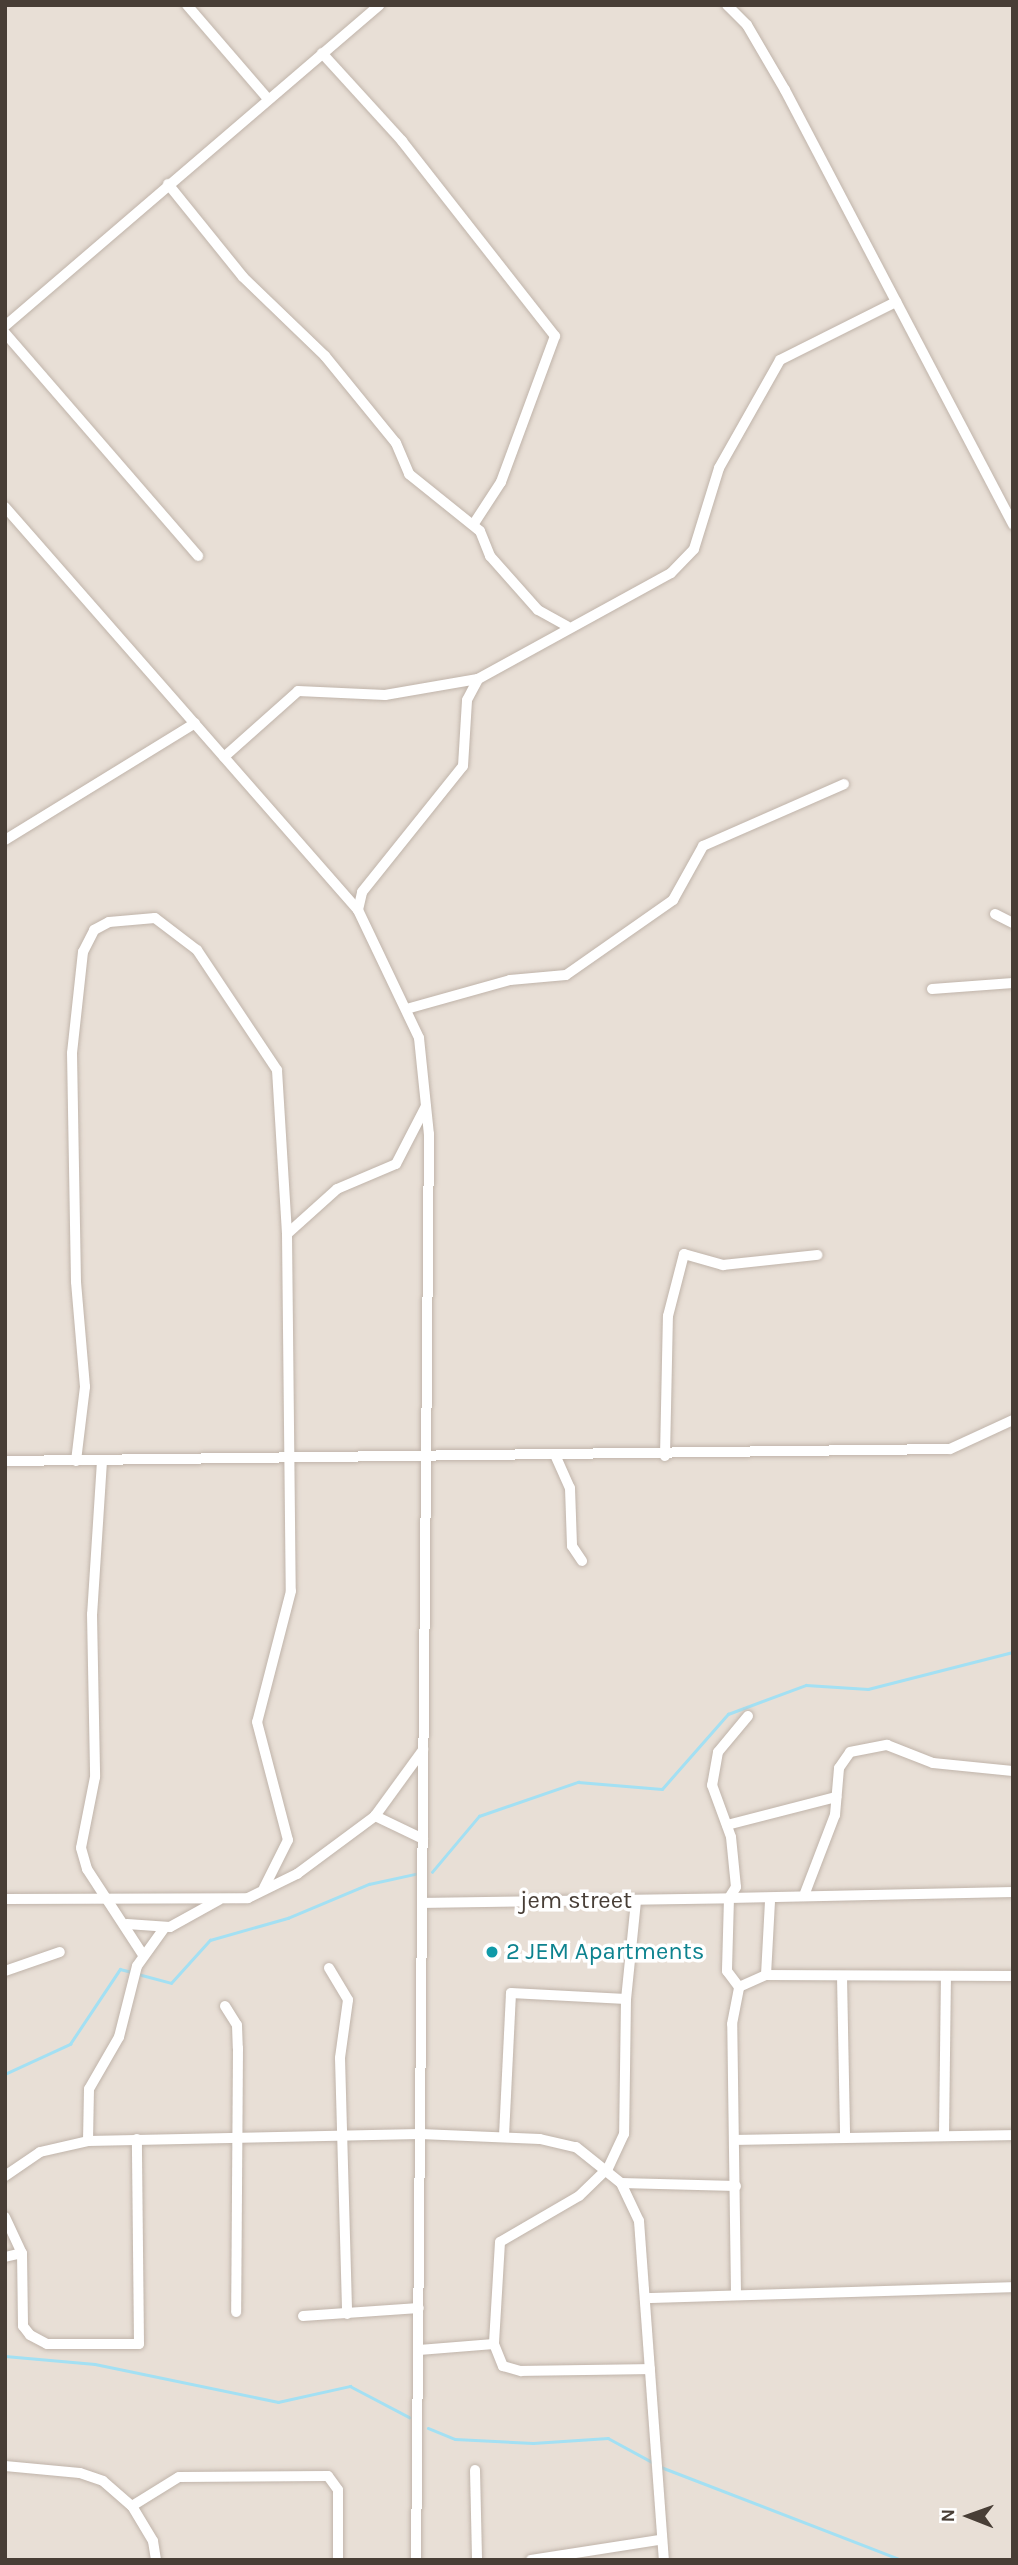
<!DOCTYPE html>
<style>
body{margin:0}
#map{position:relative;width:1018px;height:2565px;overflow:hidden;background:#f4eee8;font-family:Karla,sans-serif}
div>[style]{position:absolute}
.residential>*{inset:0;background:#e8dfd6;transform-origin:0 0}
.stream>*{height:2.5px;margin:-1.25px;padding:0 1.25px;transform-origin:1.25px;border-radius:1.25px;background:#a3e0f3}
.roads{filter:drop-shadow(0 0 2px #c0b4aa) drop-shadow(0 0 2px #c0b4aa)}
.minor>*{height:10px;margin:-5px;padding:0 5px;transform-origin:5px;border-radius:5px;background:#fff}
.dots>*{width:19px;height:19px;translate:-50% -50%;box-sizing:border-box;border:4px solid #fff;border-radius:50%}
span{translate:-50% -50%;white-space:nowrap;text-align:center;line-height:1.15;-webkit-text-stroke:7px #fff;paint-order:stroke}
.street-label{font-size:24px;color:#483e36}
.culture-label{font-size:24px;color:#0d838f}
.left{translate:0 -50%;text-align:left}
.frame{position:absolute;inset:0;border:7px solid #483e36;pointer-events:none}
.north{position:absolute;left:934px;top:2481px;width:70px;height:70px;-webkit-text-stroke:5px #fff;paint-order:stroke;rotate:271deg;font-size:19px;font-weight:700;line-height:28px;text-align:center;color:#483e36}
.north::after{content:'';display:block;margin:auto;width:24px;height:32px;background:#483e36;clip-path:polygon(50% 0,100% 100%,50% 72%,0 100%)}
</style>
<div id="map">
<div class="residential">
<i style="left:5px;top:5px;width:1008px;height:2555px"></i>
</div>
<div class="stream">
<i style="left:432px;top:1872px;width:73px;rotate:-50deg"></i>
<i style="left:479px;top:1816px;width:105px;rotate:-19deg"></i>
<i style="left:578px;top:1782px;width:84px;rotate:4.8deg"></i>
<i style="left:662px;top:1789px;width:100px;rotate:-48.7deg"></i>
<i style="left:728px;top:1714px;width:83px;rotate:-20.4deg"></i>
<i style="left:806px;top:1685px;width:62px;rotate:3.7deg"></i>
<i style="left:868px;top:1689px;width:150px;rotate:-14.3deg"></i>
<i style="left:138px;top:1974px;width:34px;rotate:15deg"></i>
<i style="left:171px;top:1983px;width:58px;rotate:-47.8deg"></i>
<i style="left:210px;top:1940px;width:81px;rotate:-15.8deg"></i>
<i style="left:288px;top:1918px;width:88px;rotate:-22.8deg"></i>
<i style="left:369px;top:1884px;width:47px;rotate:-12.3deg"></i>
<i style="left:5px;top:2074px;width:72px;rotate:-24.8deg"></i>
<i style="left:70px;top:2044px;width:90px;rotate:-56.3deg"></i>
<i style="left:120px;top:1969px;width:12px;rotate:14deg"></i>
<i style="left:5px;top:2356px;width:90px;rotate:5.1deg"></i>
<i style="left:95px;top:2364px;width:187px;rotate:11.7deg"></i>
<i style="left:278px;top:2402px;width:74px;rotate:-12.5deg"></i>
<i style="left:350px;top:2386px;width:67px;rotate:27.7deg"></i>
<i style="left:428px;top:2428px;width:29px;rotate:22deg"></i>
<i style="left:455px;top:2439px;width:78px;rotate:2.9deg"></i>
<i style="left:533px;top:2443px;width:75px;rotate:-3.8deg"></i>
<i style="left:608px;top:2438px;width:50px;rotate:28.6deg"></i>
<i style="left:661px;top:2467px;width:258px;rotate:21.1deg"></i>
</div>
<div class="roads">
<div class="minor">
<i style="left:187px;top:5px;width:124px;rotate:49.2deg"></i>
<i style="left:727px;top:5px;width:28px;rotate:45deg"></i>
<i style="left:747px;top:25px;width:75px;rotate:59.7deg"></i>
<i style="left:785px;top:90px;width:491px;rotate:62.3deg"></i>
<i style="left:322px;top:53px;width:119px;rotate:47.7deg"></i>
<i style="left:402px;top:141px;width:248px;rotate:51.9deg"></i>
<i style="left:555px;top:336px;width:156px;rotate:110.3deg"></i>
<i style="left:501px;top:482px;width:51px;rotate:123.1deg"></i>
<i style="left:168px;top:184px;width:119px;rotate:51.1deg"></i>
<i style="left:243px;top:277px;width:114px;rotate:43.9deg"></i>
<i style="left:325px;top:356px;width:112px;rotate:50.8deg"></i>
<i style="left:396px;top:443px;width:34px;rotate:67deg"></i>
<i style="left:409px;top:474px;width:91px;rotate:38.8deg"></i>
<i style="left:480px;top:531px;width:27px;rotate:68deg"></i>
<i style="left:490px;top:556px;width:72px;rotate:48.4deg"></i>
<i style="left:538px;top:610px;width:33px;rotate:29deg"></i>
<i style="left:5px;top:326px;width:493px;rotate:-40.6deg"></i>
<i style="left:5px;top:333px;width:295px;rotate:49.1deg"></i>
<i style="left:5px;top:507px;width:536px;rotate:48.78deg"></i>
<i style="left:358px;top:910px;width:142px;rotate:64.5deg"></i>
<i style="left:419px;top:1038px;width:97px;rotate:84.1deg"></i>
<i style="left:429px;top:1134px;width:1426px;rotate:90.52deg"></i>
<i style="left:224px;top:757px;width:99px;rotate:-41.7deg"></i>
<i style="left:298px;top:691px;width:87px;rotate:2.6deg"></i>
<i style="left:385px;top:695px;width:94px;rotate:-9.8deg"></i>
<i style="left:5px;top:840px;width:223px;rotate:-31.6deg"></i>
<i style="left:358px;top:910px;width:18px;rotate:-77deg"></i>
<i style="left:362px;top:892px;width:161px;rotate:-51.3deg"></i>
<i style="left:463px;top:766px;width:66px;rotate:-86.5deg"></i>
<i style="left:467px;top:700px;width:24px;rotate:-62deg"></i>
<i style="left:478px;top:679px;width:220px;rotate:-28.8deg"></i>
<i style="left:671px;top:573px;width:33px;rotate:-46deg"></i>
<i style="left:694px;top:549px;width:85px;rotate:-72.8deg"></i>
<i style="left:719px;top:468px;width:124px;rotate:-60.5deg"></i>
<i style="left:780px;top:360px;width:130px;rotate:-26.6deg"></i>
<i style="left:995px;top:914px;width:20px;rotate:27deg"></i>
<i style="left:932px;top:989px;width:81px;rotate:-4.2deg"></i>
<i style="left:410px;top:1008px;width:104px;rotate:-15.6deg"></i>
<i style="left:510px;top:980px;width:56px;rotate:-5.1deg"></i>
<i style="left:566px;top:975px;width:131px;rotate:-35deg"></i>
<i style="left:673px;top:900px;width:62px;rotate:-60.9deg"></i>
<i style="left:703px;top:846px;width:154px;rotate:-23.7deg"></i>
<i style="left:287px;top:1234px;width:67px;rotate:-42deg"></i>
<i style="left:337px;top:1189px;width:64px;rotate:-23deg"></i>
<i style="left:396px;top:1164px;width:65px;rotate:-62.7deg"></i>
<i style="left:665px;top:1456px;width:140px;rotate:-88.8deg"></i>
<i style="left:668px;top:1316px;width:64px;rotate:-75.5deg"></i>
<i style="left:684px;top:1254px;width:41px;rotate:15.8deg"></i>
<i style="left:723px;top:1265px;width:95px;rotate:-6.1deg"></i>
<i style="left:556px;top:1457px;width:34px;rotate:66deg"></i>
<i style="left:570px;top:1488px;width:58px;rotate:88deg"></i>
<i style="left:572px;top:1546px;width:18px;rotate:56deg"></i>
<i style="left:5px;top:1461px;width:945px;rotate:-0.73deg"></i>
<i style="left:950px;top:1449px;width:69px;rotate:-24.7deg"></i>
<i style="left:76px;top:1461px;width:75px;rotate:-83.1deg"></i>
<i style="left:85px;top:1387px;width:105px;rotate:-94.9deg"></i>
<i style="left:76px;top:1282px;width:229px;rotate:-91deg"></i>
<i style="left:72px;top:1053px;width:102px;rotate:-83.8deg"></i>
<i style="left:83px;top:952px;width:25px;rotate:-63deg"></i>
<i style="left:94px;top:930px;width:17px;rotate:-28deg"></i>
<i style="left:109px;top:922px;width:46px;rotate:-5deg"></i>
<i style="left:155px;top:918px;width:53px;rotate:37.3deg"></i>
<i style="left:197px;top:950px;width:144px;rotate:56.3deg"></i>
<i style="left:277px;top:1070px;width:164px;rotate:86.5deg"></i>
<i style="left:287px;top:1234px;width:357px;rotate:89.4deg"></i>
<i style="left:291px;top:1591px;width:135px;rotate:104.5deg"></i>
<i style="left:257px;top:1722px;width:122px;rotate:75.3deg"></i>
<i style="left:288px;top:1840px;width:54px;rotate:116.6deg"></i>
<i style="left:102px;top:1461px;width:153px;rotate:93.7deg"></i>
<i style="left:92px;top:1614px;width:163px;rotate:88.9deg"></i>
<i style="left:95px;top:1777px;width:72px;rotate:101.2deg"></i>
<i style="left:81px;top:1848px;width:22px;rotate:74deg"></i>
<i style="left:87px;top:1869px;width:103px;rotate:56.9deg"></i>
<i style="left:748px;top:1716px;width:47px;rotate:129.8deg"></i>
<i style="left:718px;top:1752px;width:34px;rotate:100deg"></i>
<i style="left:712px;top:1785px;width:55px;rotate:69.9deg"></i>
<i style="left:731px;top:1837px;width:50px;rotate:84.3deg"></i>
<i style="left:736px;top:1887px;width:13px;rotate:122deg"></i>
<i style="left:729px;top:1898px;width:284px;rotate:-1.2deg"></i>
<i style="left:375px;top:1816px;width:53px;rotate:25.6deg"></i>
<i style="left:727px;top:1825px;width:113px;rotate:-14.4deg"></i>
<i style="left:805px;top:1893px;width:84px;rotate:-69deg"></i>
<i style="left:835px;top:1815px;width:47px;rotate:-85.1deg"></i>
<i style="left:839px;top:1768px;width:19px;rotate:-55deg"></i>
<i style="left:850px;top:1752px;width:38px;rotate:-11deg"></i>
<i style="left:887px;top:1745px;width:49px;rotate:21.4deg"></i>
<i style="left:933px;top:1763px;width:80px;rotate:5.7deg"></i>
<i style="left:5px;top:1899px;width:243px;rotate:-0.2deg"></i>
<i style="left:248px;top:1898px;width:55px;rotate:-26.1deg"></i>
<i style="left:297px;top:1874px;width:97px;rotate:-36.6deg"></i>
<i style="left:375px;top:1816px;width:82px;rotate:-54deg"></i>
<i style="left:636px;top:1901px;width:99px;rotate:95.8deg"></i>
<i style="left:626px;top:1999px;width:135px;rotate:90.8deg"></i>
<i style="left:624px;top:2134px;width:38px;rotate:115deg"></i>
<i style="left:608px;top:2168px;width:40px;rotate:136deg"></i>
<i style="left:579px;top:2196px;width:91px;rotate:149.8deg"></i>
<i style="left:500px;top:2242px;width:102px;rotate:93.4deg"></i>
<i style="left:494px;top:2344px;width:24px;rotate:68deg"></i>
<i style="left:503px;top:2366px;width:19px;rotate:16deg"></i>
<i style="left:521px;top:2371px;width:129px;rotate:-0.9deg"></i>
<i style="left:424px;top:1903px;width:305px;rotate:-0.9deg"></i>
<i style="left:729px;top:1898px;width:73px;rotate:91.6deg"></i>
<i style="left:727px;top:1971px;width:20px;rotate:53deg"></i>
<i style="left:127px;top:1924px;width:43px;rotate:4deg"></i>
<i style="left:170px;top:1927px;width:56px;rotate:-28.9deg"></i>
<i style="left:329px;top:1968px;width:37px;rotate:59deg"></i>
<i style="left:348px;top:2000px;width:59px;rotate:97.9deg"></i>
<i style="left:340px;top:2058px;width:256px;rotate:88.4deg"></i>
<i style="left:5px;top:1971px;width:58px;rotate:-19.1deg"></i>
<i style="left:766px;top:1975px;width:75px;rotate:-86.9deg"></i>
<i style="left:842px;top:1976px;width:162px;rotate:88.9deg"></i>
<i style="left:225px;top:2006px;width:22px;rotate:58deg"></i>
<i style="left:237px;top:2025px;width:23px;rotate:88deg"></i>
<i style="left:238px;top:2048px;width:264px;rotate:90.4deg"></i>
<i style="left:504px;top:2136px;width:143px;rotate:-87.2deg"></i>
<i style="left:511px;top:1993px;width:115px;rotate:3deg"></i>
<i style="left:944px;top:2136px;width:159px;rotate:-89.3deg"></i>
<i style="left:737px;top:2140px;width:276px;rotate:-1deg"></i>
<i style="left:88px;top:2141px;width:52px;rotate:-88.9deg"></i>
<i style="left:89px;top:2089px;width:60px;rotate:-60deg"></i>
<i style="left:119px;top:2037px;width:73px;rotate:-75.8deg"></i>
<i style="left:137px;top:1966px;width:48px;rotate:-54.3deg"></i>
<i style="left:5px;top:2176px;width:42px;rotate:-34.4deg"></i>
<i style="left:40px;top:2152px;width:49px;rotate:-12.9deg"></i>
<i style="left:88px;top:2141px;width:332px;rotate:-1.2deg"></i>
<i style="left:420px;top:2134px;width:120px;rotate:2.4deg"></i>
<i style="left:540px;top:2139px;width:37px;rotate:13deg"></i>
<i style="left:576px;top:2147px;width:58px;rotate:38.7deg"></i>
<i style="left:621px;top:2183px;width:42px;rotate:64.7deg"></i>
<i style="left:639px;top:2221px;width:340px;rotate:85.8deg"></i>
<i style="left:621px;top:2183px;width:115px;rotate:1.5deg"></i>
<i style="left:5px;top:2217px;width:40px;rotate:65deg"></i>
<i style="left:22px;top:2253px;width:73px;rotate:89.2deg"></i>
<i style="left:23px;top:2326px;width:11px;rotate:52deg"></i>
<i style="left:30px;top:2335px;width:19px;rotate:28deg"></i>
<i style="left:47px;top:2344px;width:92px"></i>
<i style="left:139px;top:2344px;width:205px;rotate:-90.6deg"></i>
<i style="left:5px;top:2257px;width:17px;rotate:-13deg"></i>
<i style="left:736px;top:2294px;width:270px;rotate:-90.8deg"></i>
<i style="left:732px;top:2024px;width:38px;rotate:-79deg"></i>
<i style="left:739px;top:1987px;width:30px;rotate:-24deg"></i>
<i style="left:766px;top:1975px;width:247px;rotate:0.2deg"></i>
<i style="left:648px;top:2298px;width:365px;rotate:-1.7deg"></i>
<i style="left:303px;top:2316px;width:116px;rotate:-3.9deg"></i>
<i style="left:419px;top:2350px;width:75px;rotate:-4.6deg"></i>
<i style="left:5px;top:2466px;width:75px;rotate:5.3deg"></i>
<i style="left:80px;top:2473px;width:24px;rotate:19deg"></i>
<i style="left:103px;top:2481px;width:38px;rotate:41deg"></i>
<i style="left:132px;top:2506px;width:41px;rotate:59deg"></i>
<i style="left:153px;top:2541px;width:19px;rotate:81deg"></i>
<i style="left:475px;top:2470px;width:90px;rotate:88.7deg"></i>
<i style="left:132px;top:2506px;width:55px;rotate:-31.7deg"></i>
<i style="left:179px;top:2477px;width:149px;rotate:-0.4deg"></i>
<i style="left:328px;top:2476px;width:17px;rotate:54deg"></i>
<i style="left:338px;top:2490px;width:70px;rotate:90deg"></i>
<i style="left:531px;top:2560px;width:130px;rotate:-8.9deg"></i>
</div>
</div>
<div class="dots">
<i style="left:492px;top:1952px;background:#0f9aa8"></i>
</div>
<div class="street-label">
<span style="left:576px;top:1901px">jem street</span>
</div>
<div class="culture-label">
<span class="left" style="left:506px;top:1952px">2 JEM Apartments</span>
</div>
<div class="frame"></div>
<div class="north">N</div>
</div>
